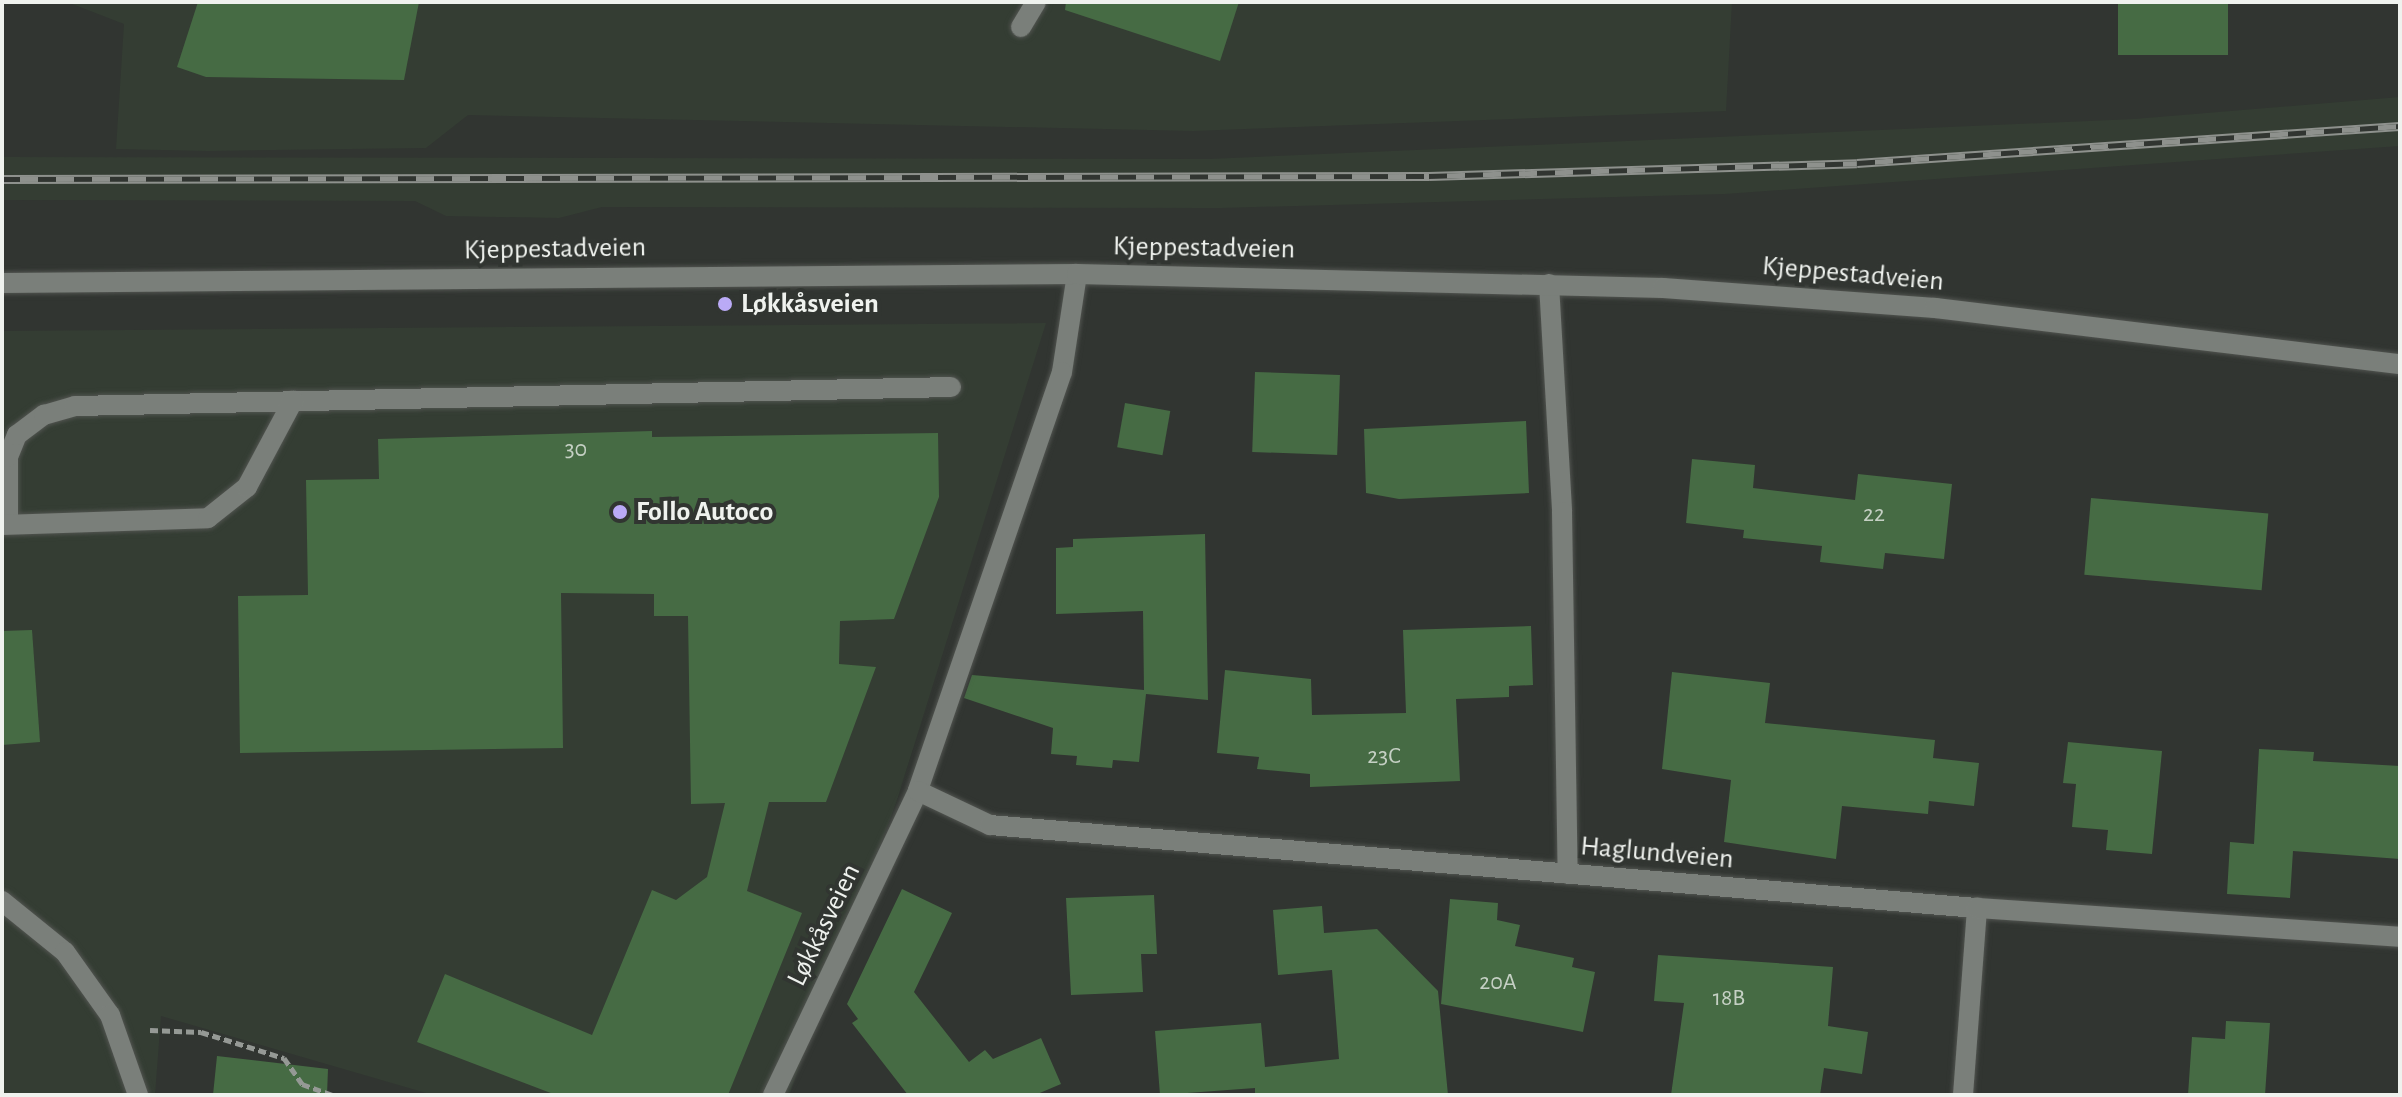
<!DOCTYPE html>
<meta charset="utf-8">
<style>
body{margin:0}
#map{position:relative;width:2402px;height:1097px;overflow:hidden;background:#313531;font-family:"Alegreya Sans",sans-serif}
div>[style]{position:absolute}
.built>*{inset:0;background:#343d33}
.building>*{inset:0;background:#466b44;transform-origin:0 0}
.path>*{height:5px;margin-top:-2.5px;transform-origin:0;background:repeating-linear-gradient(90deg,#959995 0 8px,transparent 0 12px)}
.roads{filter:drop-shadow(0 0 2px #515450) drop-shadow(0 0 2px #515450)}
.service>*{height:20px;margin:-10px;padding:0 10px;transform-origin:10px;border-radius:10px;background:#7a7f7a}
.minor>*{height:20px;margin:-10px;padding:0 10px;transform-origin:10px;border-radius:10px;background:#7a7f7a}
.secondary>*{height:20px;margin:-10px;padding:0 10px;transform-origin:10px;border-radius:10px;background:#7a7f7a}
.rail>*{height:9px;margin-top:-4.5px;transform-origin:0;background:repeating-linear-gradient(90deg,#313531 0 18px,#8e918d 0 36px);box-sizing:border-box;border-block:2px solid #8e918d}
.dots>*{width:22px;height:22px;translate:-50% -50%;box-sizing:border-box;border:4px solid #313531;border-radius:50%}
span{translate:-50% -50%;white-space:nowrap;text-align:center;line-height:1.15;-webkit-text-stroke:8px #313531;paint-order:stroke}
.number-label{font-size:24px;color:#c5d0c4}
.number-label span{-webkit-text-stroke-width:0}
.street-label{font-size:28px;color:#eff2ee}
.poi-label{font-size:28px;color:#eff2ee;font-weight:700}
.left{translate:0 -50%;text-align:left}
.frame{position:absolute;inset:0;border:4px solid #eff2ee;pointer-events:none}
</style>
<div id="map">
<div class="built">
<i style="clip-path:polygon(67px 2px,1732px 2px,1726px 111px,1193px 131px,468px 115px,426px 148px,208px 151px,116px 149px,124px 24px)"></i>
<i style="clip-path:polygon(2400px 97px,2400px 146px,1725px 194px,1221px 208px,602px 207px,559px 218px,446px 216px,415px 201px,2px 200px,2px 157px,1209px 159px,2134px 119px)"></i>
<i style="clip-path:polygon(1046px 323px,897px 800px,789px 1095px,433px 1095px,161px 1016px,155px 1095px,2px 1095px,2px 331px)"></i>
</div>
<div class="building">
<i style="clip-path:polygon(198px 2px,419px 2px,404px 80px,206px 77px,177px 67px)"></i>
<i style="clip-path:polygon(1066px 2px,1239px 2px,1220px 61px,1065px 10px)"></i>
<i style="left:2118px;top:2px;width:110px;height:53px"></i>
<i style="left:1255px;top:372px;width:85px;height:80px;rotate:2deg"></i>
<i style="left:1125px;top:403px;width:46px;height:45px;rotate:10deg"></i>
<i style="clip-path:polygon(1526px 421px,1529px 493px,1399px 499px,1366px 493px,1364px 429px)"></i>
<i style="clip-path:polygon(652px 431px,652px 437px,938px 433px,939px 497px,894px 619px,840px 621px,839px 664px,876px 667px,826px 802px,769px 802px,747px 891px,802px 913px,728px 1095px,556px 1095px,417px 1042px,445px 974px,592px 1035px,652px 890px,676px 900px,707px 877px,725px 803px,691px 804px,688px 616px,654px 616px,654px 594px,561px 593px,563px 748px,240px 753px,238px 596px,308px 595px,306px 480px,379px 479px,378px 439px)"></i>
<i style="clip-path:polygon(1692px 459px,1755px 465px,1753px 488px,1855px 500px,1858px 474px,1952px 484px,1944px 559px,1885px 553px,1883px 569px,1820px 562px,1822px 546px,1743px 538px,1744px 530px,1686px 523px)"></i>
<i style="left:2091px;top:498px;width:178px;height:77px;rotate:5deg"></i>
<i style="clip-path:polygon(1205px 534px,1208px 700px,1146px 694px,1139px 762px,1113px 760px,1112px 768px,1076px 765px,1077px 756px,1051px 754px,1053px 728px,964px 698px,972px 675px,1144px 690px,1143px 611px,1056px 614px,1056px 548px,1073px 547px,1073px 539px)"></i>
<i style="clip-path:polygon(1531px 626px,1533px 685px,1509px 686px,1509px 697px,1456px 699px,1460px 781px,1310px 787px,1310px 774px,1257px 769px,1259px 757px,1217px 753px,1225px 670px,1311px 679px,1312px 715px,1406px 713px,1403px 630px)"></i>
<i style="clip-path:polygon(32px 630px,40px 742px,2px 745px,2px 631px)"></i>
<i style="clip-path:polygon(1672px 672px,1770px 683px,1765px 723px,1935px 740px,1933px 758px,1979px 763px,1974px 806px,1929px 801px,1928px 814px,1842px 806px,1836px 859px,1724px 842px,1731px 780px,1662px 769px)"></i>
<i style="clip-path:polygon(2068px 742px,2162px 751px,2152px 854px,2106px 850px,2108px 830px,2072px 827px,2076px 784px,2063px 783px)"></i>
<i style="clip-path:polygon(2259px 749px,2314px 752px,2313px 761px,2400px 766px,2400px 859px,2293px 851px,2290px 898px,2227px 894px,2230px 842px,2254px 844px)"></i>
<i style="clip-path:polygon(902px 889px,952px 913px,914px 992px,969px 1062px,985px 1050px,993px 1059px,1041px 1038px,1061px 1084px,1035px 1095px,908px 1095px,852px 1023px,858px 1019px,847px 1004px)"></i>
<i style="clip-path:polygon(1154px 895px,1157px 954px,1141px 954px,1143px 992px,1071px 995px,1066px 898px)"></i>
<i style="clip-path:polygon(1450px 899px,1498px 903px,1497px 920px,1520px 925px,1515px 946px,1574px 958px,1572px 967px,1595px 972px,1583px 1032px,1441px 1004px)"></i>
<i style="clip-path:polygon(1322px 906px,1324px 933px,1377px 929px,1438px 991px,1448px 1095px,1255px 1095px,1255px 1088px,1160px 1095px,1155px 1031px,1261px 1023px,1265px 1067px,1339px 1059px,1332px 970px,1278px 975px,1273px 910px)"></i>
<i style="clip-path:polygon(1658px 955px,1833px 967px,1828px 1026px,1868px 1032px,1862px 1074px,1824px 1068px,1820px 1095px,1671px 1095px,1684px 1003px,1654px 1001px)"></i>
<i style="clip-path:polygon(2226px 1021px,2270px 1023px,2265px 1095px,2188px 1095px,2192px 1037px,2225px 1039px)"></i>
<i style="clip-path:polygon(217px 1056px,328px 1069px,327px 1095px,213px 1095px)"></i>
</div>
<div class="path">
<i style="left:150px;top:1030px;width:51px;rotate:2.2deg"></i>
<i style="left:201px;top:1032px;width:87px;rotate:17.4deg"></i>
<i style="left:284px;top:1058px;width:32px;rotate:55deg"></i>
<i style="left:302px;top:1084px;width:32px;rotate:20deg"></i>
</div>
<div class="roads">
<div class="service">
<i style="left:1021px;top:27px;width:29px;rotate:-59deg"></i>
<i style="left:1549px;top:284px;width:228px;rotate:86.7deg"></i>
<i style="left:1562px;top:512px;width:362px;rotate:89.1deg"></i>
<i style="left:8px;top:524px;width:67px;rotate:-90deg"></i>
<i style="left:8px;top:457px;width:24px;rotate:-68deg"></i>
<i style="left:17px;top:435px;width:34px;rotate:-37deg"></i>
<i style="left:44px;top:415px;width:32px;rotate:-16deg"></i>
<i style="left:75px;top:406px;width:876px;rotate:-1.24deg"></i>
<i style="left:2px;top:525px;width:206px;rotate:-1.9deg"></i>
<i style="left:208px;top:518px;width:50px;rotate:-38.5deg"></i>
<i style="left:247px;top:487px;width:98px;rotate:-61.9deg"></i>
<i style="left:2px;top:901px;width:81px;rotate:39deg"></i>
<i style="left:65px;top:952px;width:77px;rotate:54.5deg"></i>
<i style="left:110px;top:1015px;width:85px;rotate:70.7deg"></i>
<i style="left:773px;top:1095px;width:337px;rotate:-64.5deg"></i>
<i style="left:1963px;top:1095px;width:188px;rotate:-85.7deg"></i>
</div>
<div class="minor">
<i style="left:1077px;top:274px;width:99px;rotate:98.7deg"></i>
<i style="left:1062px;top:372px;width:443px;rotate:109deg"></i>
<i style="left:918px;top:791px;width:80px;rotate:25.3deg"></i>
<i style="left:990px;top:825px;width:990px;rotate:4.81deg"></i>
<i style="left:1977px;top:908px;width:424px;rotate:3.9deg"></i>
</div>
<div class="secondary">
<i style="left:2px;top:283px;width:1075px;rotate:-0.48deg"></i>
<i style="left:1077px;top:274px;width:586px;rotate:1.37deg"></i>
<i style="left:1663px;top:288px;width:273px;rotate:4.2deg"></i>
<i style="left:1935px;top:308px;width:468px;rotate:6.9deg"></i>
</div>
</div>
<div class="rail">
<i style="left:2px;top:179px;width:1427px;rotate:-0.12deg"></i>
<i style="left:1429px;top:176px;width:428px;rotate:-1.7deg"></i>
<i style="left:1857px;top:163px;width:544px;rotate:-3.9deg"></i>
</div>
<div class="dots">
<i style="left:725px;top:304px;background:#baaaf6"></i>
<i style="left:620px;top:512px;background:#baaaf6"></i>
</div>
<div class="number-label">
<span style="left:576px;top:450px">30</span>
<span style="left:1874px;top:515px">22</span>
<span style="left:1384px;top:757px">23C</span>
<span style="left:1498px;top:983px">20A</span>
<span style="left:1729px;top:999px">18B</span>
</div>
<div class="street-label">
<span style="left:1204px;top:248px;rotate:1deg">Kjeppestadveien</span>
<span style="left:555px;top:249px;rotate:-1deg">Kjeppestadveien</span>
<span style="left:1853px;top:274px;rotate:5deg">Kjeppestadveien</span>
<span style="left:1657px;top:853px;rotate:5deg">Haglundveien</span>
<span style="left:824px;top:925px;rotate:-64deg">Løkkåsveien</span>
</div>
<div class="poi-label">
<span class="left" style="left:741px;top:304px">Løkkåsveien</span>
<span class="left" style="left:636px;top:512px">Follo Autoco</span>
</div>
<div class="frame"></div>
</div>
